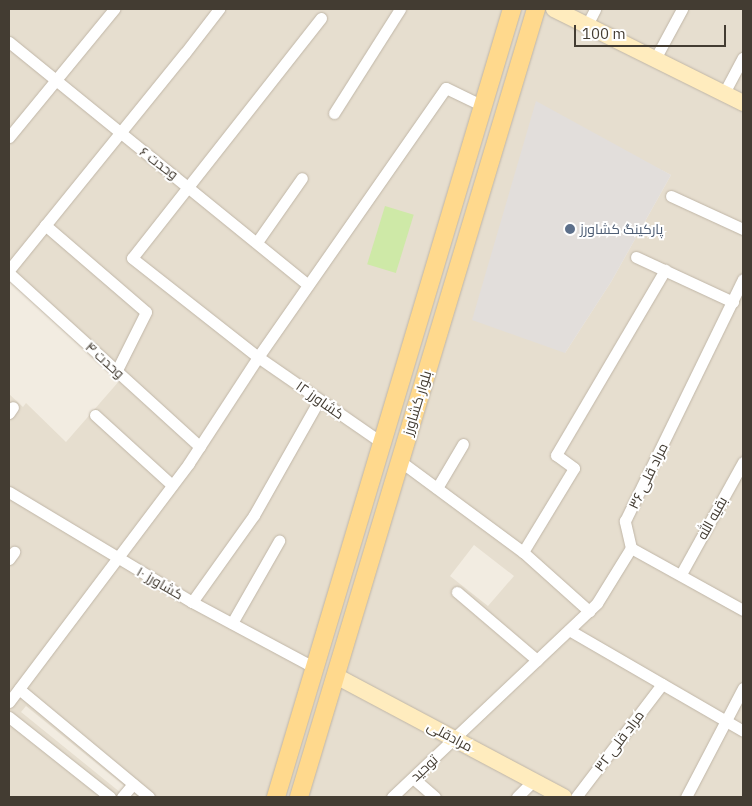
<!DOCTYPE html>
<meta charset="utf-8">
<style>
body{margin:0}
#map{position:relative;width:752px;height:806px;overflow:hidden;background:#f2ece1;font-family:"IBM Plex Sans",Cairo,sans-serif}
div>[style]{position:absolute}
.residential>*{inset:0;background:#e6decf}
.green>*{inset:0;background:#cee9a7;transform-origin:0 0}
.parking>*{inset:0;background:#e2dedb}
.roads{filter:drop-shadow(0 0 1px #c0b6a7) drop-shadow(0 0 1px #c0b6a7)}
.street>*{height:11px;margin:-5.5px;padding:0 5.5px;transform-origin:5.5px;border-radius:5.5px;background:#fff}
.secondary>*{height:16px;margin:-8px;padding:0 8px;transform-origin:8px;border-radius:8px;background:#ffecbe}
.primary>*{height:18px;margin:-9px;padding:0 9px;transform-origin:9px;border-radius:9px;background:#ffd98d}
.dots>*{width:14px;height:14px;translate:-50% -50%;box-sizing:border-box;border:2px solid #fff;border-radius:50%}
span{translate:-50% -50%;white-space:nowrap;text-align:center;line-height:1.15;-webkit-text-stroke:4px #fff;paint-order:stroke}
.street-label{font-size:14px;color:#433c32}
.service-label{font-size:14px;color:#4e5e75}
.left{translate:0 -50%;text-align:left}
.frame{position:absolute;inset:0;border:10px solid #433c32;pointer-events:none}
.scale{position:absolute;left:574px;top:25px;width:152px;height:22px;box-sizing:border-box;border:2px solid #433c32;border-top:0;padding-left:6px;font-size:15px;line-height:18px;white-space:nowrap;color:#433c32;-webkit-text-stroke:4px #fff;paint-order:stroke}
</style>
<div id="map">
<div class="residential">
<i style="clip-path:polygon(evenodd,9px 9px,743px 9px,743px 797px,138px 797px,26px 706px,21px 712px,126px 797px,9px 797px,9px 394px,23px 407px,26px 403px,66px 442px,120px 380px,9px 280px,9px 9px,622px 150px,671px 175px,611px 282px,565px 353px,622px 150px,9px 9px,474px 545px,514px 576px,488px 606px,450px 576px,474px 545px)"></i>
</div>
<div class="green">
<i style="left:385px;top:206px;width:30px;height:61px;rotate:17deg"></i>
</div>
<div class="parking">
<i style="clip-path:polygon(536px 101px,671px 175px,611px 282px,565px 353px,472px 320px)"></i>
</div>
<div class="roads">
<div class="street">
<i style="left:321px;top:18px;width:305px;rotate:128.2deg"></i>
<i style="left:132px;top:258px;width:160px;rotate:38.2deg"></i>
<i style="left:258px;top:357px;width:151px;rotate:34.7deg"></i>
<i style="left:587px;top:25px;width:18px;rotate:-63deg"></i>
<i style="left:9px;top:42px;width:385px;rotate:39.1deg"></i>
<i style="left:655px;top:59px;width:57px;rotate:-61.6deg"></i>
<i style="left:724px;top:93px;width:40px;rotate:-62deg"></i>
<i style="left:334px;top:113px;width:123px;rotate:-57.6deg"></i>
<i style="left:9px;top:137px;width:166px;rotate:-50.6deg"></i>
<i style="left:671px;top:196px;width:79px;rotate:24.6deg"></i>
<i style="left:45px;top:225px;width:133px;rotate:40.7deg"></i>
<i style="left:146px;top:312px;width:65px;rotate:116.6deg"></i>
<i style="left:257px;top:242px;width:78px;rotate:-54.9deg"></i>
<i style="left:636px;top:257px;width:107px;rotate:24.9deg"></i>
<i style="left:9px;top:270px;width:279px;rotate:-51deg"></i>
<i style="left:185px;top:53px;width:56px;rotate:-52.3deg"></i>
<i style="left:9px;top:273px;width:258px;rotate:42.3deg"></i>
<i style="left:9px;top:413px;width:7px;rotate:-56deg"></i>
<i style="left:95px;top:415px;width:104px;rotate:42.3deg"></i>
<i style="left:400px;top:461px;width:153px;rotate:36.5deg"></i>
<i style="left:523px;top:552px;width:89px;rotate:41.8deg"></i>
<i style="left:437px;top:488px;width:51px;rotate:-59.4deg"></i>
<i style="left:9px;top:492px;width:214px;rotate:31deg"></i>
<i style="left:192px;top:602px;width:140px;rotate:28.2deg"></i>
<i style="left:631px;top:548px;width:128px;rotate:29deg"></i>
<i style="left:523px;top:552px;width:98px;rotate:-58.7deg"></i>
<i style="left:574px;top:468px;width:22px;rotate:-144deg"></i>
<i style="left:556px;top:455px;width:215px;rotate:-59.5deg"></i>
<i style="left:9px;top:559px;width:9px;rotate:-54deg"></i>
<i style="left:681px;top:574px;width:128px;rotate:-61deg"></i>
<i style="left:457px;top:592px;width:105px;rotate:40.4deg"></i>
<i style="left:192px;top:602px;width:107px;rotate:-54.5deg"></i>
<i style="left:254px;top:515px;width:132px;rotate:-60.5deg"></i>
<i style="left:232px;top:623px;width:95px;rotate:-60.2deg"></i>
<i style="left:569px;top:630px;width:201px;rotate:30.1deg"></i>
<i style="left:19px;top:689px;width:169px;rotate:39.7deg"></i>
<i style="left:9px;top:702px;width:299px;rotate:-53deg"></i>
<i style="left:189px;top:463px;width:126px;rotate:-56.9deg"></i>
<i style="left:258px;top:357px;width:328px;rotate:-55.1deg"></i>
<i style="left:446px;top:88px;width:41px;rotate:25.9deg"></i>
<i style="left:9px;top:717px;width:129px;rotate:38.4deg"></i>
<i style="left:413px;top:778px;width:29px;rotate:41deg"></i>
<i style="left:122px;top:797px;width:17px;rotate:-50deg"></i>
<i style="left:392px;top:797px;width:282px;rotate:-43.4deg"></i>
<i style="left:597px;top:603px;width:65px;rotate:-58.3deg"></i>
<i style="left:631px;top:548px;width:28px;rotate:-103deg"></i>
<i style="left:625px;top:521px;width:269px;rotate:-64deg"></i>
<i style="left:517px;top:797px;width:23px;rotate:-45deg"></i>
<i style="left:576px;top:797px;width:142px;rotate:-52.7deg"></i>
<i style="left:686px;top:797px;width:123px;rotate:-62.4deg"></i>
</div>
<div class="secondary">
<i style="left:554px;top:9px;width:211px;rotate:26.4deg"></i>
<i style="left:336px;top:676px;width:258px;rotate:28deg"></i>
</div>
<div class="primary">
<i style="left:276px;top:797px;width:823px;rotate:-73.33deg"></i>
<i style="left:299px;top:797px;width:823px;rotate:-73.26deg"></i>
</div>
</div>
<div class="dots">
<i style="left:570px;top:229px;background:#5c6f8a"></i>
</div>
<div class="street-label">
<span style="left:159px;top:163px;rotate:37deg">وحدت ۶</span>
<span style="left:105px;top:360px;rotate:42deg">وحدت ۴</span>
<span style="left:320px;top:400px;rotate:35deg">کشاورز ۱۲</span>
<span style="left:417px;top:403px;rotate:-73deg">بلوار کشاورز</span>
<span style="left:648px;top:476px;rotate:-64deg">مراد قلی ۳۶</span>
<span style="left:712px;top:518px;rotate:-61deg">بقیه الله</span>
<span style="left:160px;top:583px;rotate:30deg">کشاورز ۱۰</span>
<span style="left:450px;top:736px;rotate:28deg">مرادقلی</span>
<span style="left:619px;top:741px;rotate:-53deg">مراد قلی ۳۲</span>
<span style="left:424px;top:768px;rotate:-43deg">توحید</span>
</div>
<div class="service-label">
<span class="left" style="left:580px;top:229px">پارکینگ کشاورز</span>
</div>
<div class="frame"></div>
<div class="scale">100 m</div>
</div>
